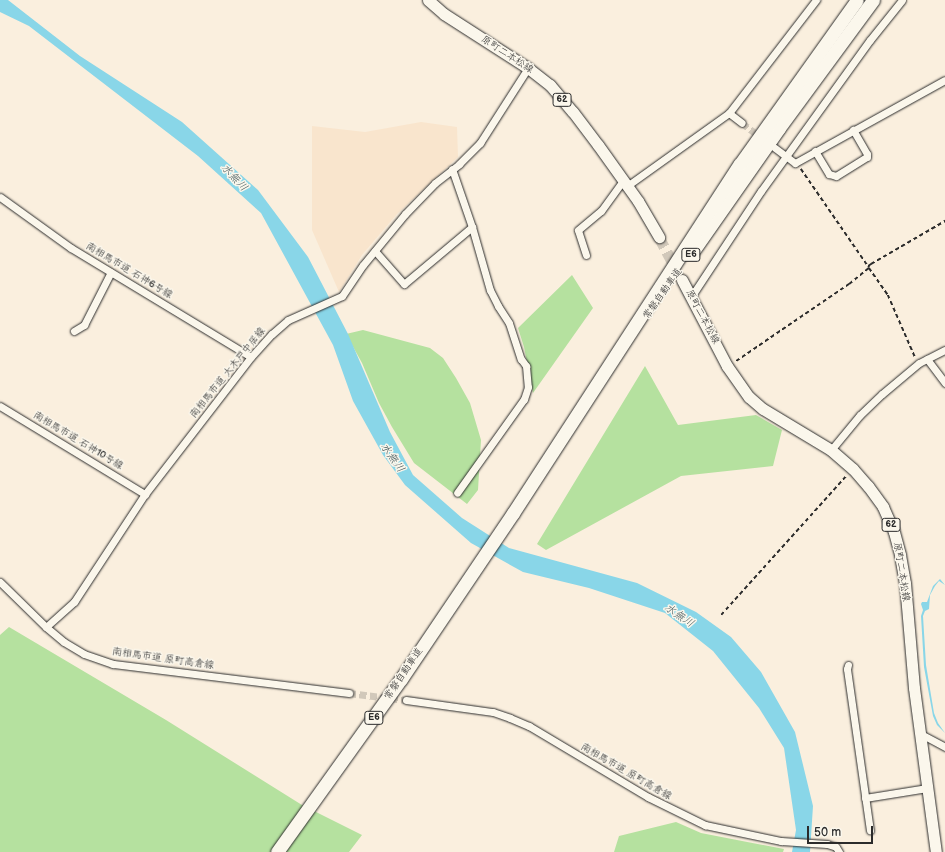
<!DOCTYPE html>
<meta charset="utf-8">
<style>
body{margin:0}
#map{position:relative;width:945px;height:852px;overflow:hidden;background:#faefde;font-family:"Balsamiq Sans","Klee One",sans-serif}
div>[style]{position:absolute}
.built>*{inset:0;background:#f9e5cd}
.green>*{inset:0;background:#b5e19f}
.water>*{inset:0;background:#89d6e8}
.street-tunnel>*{height:7px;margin-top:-3.5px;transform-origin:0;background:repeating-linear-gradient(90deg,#d1c8ba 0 7px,transparent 0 10.5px)}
.primary-tunnel>*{height:11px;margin-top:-5.5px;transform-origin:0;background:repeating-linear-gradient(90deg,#d1c8ba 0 11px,transparent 0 16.5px)}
.path>*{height:1.5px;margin-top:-0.75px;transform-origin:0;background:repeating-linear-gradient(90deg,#2b2b2b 0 4px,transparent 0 7px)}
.roads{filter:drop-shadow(0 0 1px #2b2b2b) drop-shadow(0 0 1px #2b2b2b)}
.street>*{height:7px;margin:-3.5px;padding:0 3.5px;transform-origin:3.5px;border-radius:3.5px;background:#fbf7ec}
.primary>*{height:11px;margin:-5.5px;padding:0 5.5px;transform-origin:5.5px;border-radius:5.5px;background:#fbf7ec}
.highway>*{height:13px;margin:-6.5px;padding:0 6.5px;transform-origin:6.5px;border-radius:6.5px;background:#fbf7ec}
span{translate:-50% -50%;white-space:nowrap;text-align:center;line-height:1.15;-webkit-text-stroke:3px #fbf7ec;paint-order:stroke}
.shield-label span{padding:1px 3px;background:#fbf7ec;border:1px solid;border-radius:3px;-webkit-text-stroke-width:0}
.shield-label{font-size:9px;color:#2b2b2b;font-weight:700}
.street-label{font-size:10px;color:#2b2b2b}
.water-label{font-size:11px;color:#42565a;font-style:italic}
.scale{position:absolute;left:807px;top:826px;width:66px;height:18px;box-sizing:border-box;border:2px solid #2b2b2b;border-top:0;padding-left:5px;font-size:12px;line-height:14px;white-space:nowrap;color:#2b2b2b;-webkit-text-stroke:3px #fbf7ec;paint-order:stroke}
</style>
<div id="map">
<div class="built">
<i style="clip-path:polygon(421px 122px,457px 127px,458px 157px,397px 214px,362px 255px,339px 292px,312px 230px,312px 126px,365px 132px)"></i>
</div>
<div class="green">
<i style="clip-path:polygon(572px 275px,593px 308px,533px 393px,524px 347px,518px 328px)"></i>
<i style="clip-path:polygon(363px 330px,430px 348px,443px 358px,456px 378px,470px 403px,481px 440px,478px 490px,467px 504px,414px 463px,392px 427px,379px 403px,362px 363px,346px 334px)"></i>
<i style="clip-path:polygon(645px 366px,678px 425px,756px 415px,782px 430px,773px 466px,681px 476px,546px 550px,537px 544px)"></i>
<i style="clip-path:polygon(9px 627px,166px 720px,302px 805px,362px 835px,349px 852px,0 852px,0 635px)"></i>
<i style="clip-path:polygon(676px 822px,701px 833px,784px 849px,783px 852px,614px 852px,619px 836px)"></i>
</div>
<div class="water">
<i style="clip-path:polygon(0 0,8px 0,80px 56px,182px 122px,258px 190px,308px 257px,348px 334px,390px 432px,413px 475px,462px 518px,509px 548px,637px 583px,696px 612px,731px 637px,761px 672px,795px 732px,813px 806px,810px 852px,792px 852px,796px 830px,784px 748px,759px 708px,713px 651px,665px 613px,589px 588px,523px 572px,471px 543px,405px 485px,383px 455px,353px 401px,333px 345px,261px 213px,198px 156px,29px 26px,0 12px)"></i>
<i style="clip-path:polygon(940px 579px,945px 585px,939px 581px,935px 586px,930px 595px,929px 609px,925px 611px,923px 616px,926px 665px,934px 713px,938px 723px,945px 733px,937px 725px,933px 716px,924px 667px,921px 616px,923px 610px,921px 604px,922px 602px,927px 602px,933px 586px)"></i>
</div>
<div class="street-tunnel">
<i style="left:742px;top:123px;width:25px;rotate:37deg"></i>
<i style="left:349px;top:693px;width:57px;rotate:7deg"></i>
</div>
<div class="primary-tunnel">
<i style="left:659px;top:237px;width:49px;rotate:61.9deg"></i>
</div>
<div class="path">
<i style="left:801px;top:169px;width:118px;rotate:55.4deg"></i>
<i style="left:869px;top:268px;width:33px;rotate:55deg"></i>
<i style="left:888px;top:295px;width:68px;rotate:66.5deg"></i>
<i style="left:736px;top:361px;width:137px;rotate:-34.3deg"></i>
<i style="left:849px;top:284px;width:26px;rotate:-39deg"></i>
<i style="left:869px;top:268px;width:2px;rotate:-117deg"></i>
<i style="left:868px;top:266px;width:4px;rotate:-34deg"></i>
<i style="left:871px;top:264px;width:86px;rotate:-30.2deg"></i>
<i style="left:721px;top:615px;width:187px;rotate:-48deg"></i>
</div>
<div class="roads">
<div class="street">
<i style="left:729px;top:113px;width:16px;rotate:38deg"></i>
<i style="left:775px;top:148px;width:25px;rotate:37deg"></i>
<i style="left:795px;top:163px;width:171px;rotate:-29deg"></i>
<i style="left:815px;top:151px;width:27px;rotate:59deg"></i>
<i style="left:829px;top:174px;width:7px;rotate:16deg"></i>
<i style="left:836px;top:176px;width:36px;rotate:-32deg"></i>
<i style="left:867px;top:157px;width:3px;rotate:-90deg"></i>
<i style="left:867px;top:154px;width:28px;rotate:-120deg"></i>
<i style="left:452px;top:169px;width:61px;rotate:71deg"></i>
<i style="left:472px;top:227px;width:66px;rotate:74.1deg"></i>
<i style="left:490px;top:290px;width:18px;rotate:63deg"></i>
<i style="left:498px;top:306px;width:20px;rotate:57deg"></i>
<i style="left:509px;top:323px;width:38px;rotate:72deg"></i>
<i style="left:521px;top:359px;width:9px;rotate:54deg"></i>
<i style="left:526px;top:366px;width:21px;rotate:85deg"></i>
<i style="left:528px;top:387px;width:13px;rotate:108deg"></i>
<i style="left:524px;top:399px;width:115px;rotate:125.5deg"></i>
<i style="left:627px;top:186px;width:125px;rotate:-35.6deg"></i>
<i style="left:729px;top:113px;width:143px;rotate:-52.4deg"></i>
<i style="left:0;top:197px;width:87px;rotate:35.7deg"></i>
<i style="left:71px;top:248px;width:210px;rotate:31.2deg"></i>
<i style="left:375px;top:251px;width:44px;rotate:48.7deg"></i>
<i style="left:404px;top:284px;width:89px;rotate:-40deg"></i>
<i style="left:586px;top:255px;width:26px;rotate:-108deg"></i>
<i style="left:578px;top:230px;width:30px;rotate:-40deg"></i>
<i style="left:601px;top:211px;width:37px;rotate:-54deg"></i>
<i style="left:691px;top:297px;width:127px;rotate:-56.6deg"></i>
<i style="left:761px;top:191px;width:186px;rotate:-54.2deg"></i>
<i style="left:870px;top:40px;width:51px;rotate:-51.3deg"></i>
<i style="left:74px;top:331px;width:12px;rotate:-31deg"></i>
<i style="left:84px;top:325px;width:59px;rotate:-63deg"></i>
<i style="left:927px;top:359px;width:30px;rotate:53deg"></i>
<i style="left:0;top:406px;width:170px;rotate:31.3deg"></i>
<i style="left:831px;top:450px;width:45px;rotate:-50.4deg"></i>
<i style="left:860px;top:415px;width:30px;rotate:-44deg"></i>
<i style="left:882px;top:394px;width:48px;rotate:-40deg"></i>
<i style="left:919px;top:363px;width:29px;rotate:-27deg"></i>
<i style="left:0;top:582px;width:64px;rotate:44.4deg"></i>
<i style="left:46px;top:627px;width:23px;rotate:40deg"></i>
<i style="left:64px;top:642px;width:23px;rotate:31deg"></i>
<i style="left:84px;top:654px;width:31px;rotate:19deg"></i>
<i style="left:113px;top:664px;width:238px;rotate:7deg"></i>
<i style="left:46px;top:627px;width:38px;rotate:-42deg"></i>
<i style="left:74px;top:602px;width:129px;rotate:-56.7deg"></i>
<i style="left:145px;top:494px;width:173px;rotate:-52.3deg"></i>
<i style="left:251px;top:357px;width:31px;rotate:-48deg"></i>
<i style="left:272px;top:334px;width:21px;rotate:-41deg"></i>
<i style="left:288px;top:320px;width:59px;rotate:-24deg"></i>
<i style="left:342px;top:296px;width:37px;rotate:-56deg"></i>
<i style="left:363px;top:265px;width:66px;rotate:-50.5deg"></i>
<i style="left:405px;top:214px;width:43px;rotate:-45.9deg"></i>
<i style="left:435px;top:183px;width:31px;rotate:-38deg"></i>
<i style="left:459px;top:164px;width:30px;rotate:-45deg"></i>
<i style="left:480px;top:143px;width:89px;rotate:-57.4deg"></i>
<i style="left:848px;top:665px;width:4px;rotate:104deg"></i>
<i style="left:847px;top:669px;width:163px;rotate:81.9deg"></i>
<i style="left:406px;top:700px;width:88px;rotate:7.9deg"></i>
<i style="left:493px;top:712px;width:18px;rotate:19deg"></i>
<i style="left:510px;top:718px;width:21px;rotate:23deg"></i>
<i style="left:529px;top:726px;width:139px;rotate:30.8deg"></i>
<i style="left:648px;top:797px;width:64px;rotate:26.2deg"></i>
<i style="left:705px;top:825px;width:78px;rotate:11.9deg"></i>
<i style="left:781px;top:841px;width:46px;rotate:3.7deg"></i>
<i style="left:827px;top:844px;width:9px;rotate:18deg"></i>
<i style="left:836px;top:847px;width:6px;rotate:59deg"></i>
<i style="left:919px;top:733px;width:30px;rotate:28deg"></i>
<i style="left:865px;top:798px;width:63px;rotate:-9.2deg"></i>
</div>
<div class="primary">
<i style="left:428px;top:0;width:21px;rotate:41deg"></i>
<i style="left:444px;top:14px;width:100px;rotate:32.7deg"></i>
<i style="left:528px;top:68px;width:28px;rotate:38deg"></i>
<i style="left:550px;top:85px;width:35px;rotate:50deg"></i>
<i style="left:573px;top:112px;width:41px;rotate:52.9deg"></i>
<i style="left:598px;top:145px;width:69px;rotate:54.5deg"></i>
<i style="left:638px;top:201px;width:42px;rotate:59.7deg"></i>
<i style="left:682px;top:280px;width:97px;rotate:62.4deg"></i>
<i style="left:727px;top:366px;width:38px;rotate:55deg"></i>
<i style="left:749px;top:397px;width:18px;rotate:41deg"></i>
<i style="left:763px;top:409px;width:79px;rotate:31.1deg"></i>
<i style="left:831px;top:450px;width:29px;rotate:41deg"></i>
<i style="left:853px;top:469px;width:23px;rotate:49deg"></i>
<i style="left:868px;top:486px;width:26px;rotate:54deg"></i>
<i style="left:883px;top:507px;width:27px;rotate:66deg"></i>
<i style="left:894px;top:532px;width:24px;rotate:75deg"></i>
<i style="left:900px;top:555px;width:28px;rotate:80deg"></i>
<i style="left:905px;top:583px;width:105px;rotate:85.1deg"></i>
<i style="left:914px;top:688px;width:165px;rotate:82.4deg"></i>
</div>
<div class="highway">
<i style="left:693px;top:251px;width:150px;rotate:-55deg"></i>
<i style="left:779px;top:128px;width:159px;rotate:-53.7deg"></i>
<i style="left:277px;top:852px;width:213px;rotate:-54.4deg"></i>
<i style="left:401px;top:679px;width:200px;rotate:-56deg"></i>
<i style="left:513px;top:513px;width:416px;rotate:-57deg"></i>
<i style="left:740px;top:164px;width:201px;rotate:-54.5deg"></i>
</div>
</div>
<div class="shield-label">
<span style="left:562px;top:100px">62</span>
<span style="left:691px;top:255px">E6</span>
<span style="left:891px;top:525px">62</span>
<span style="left:374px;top:718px">E6</span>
</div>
<div class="street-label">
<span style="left:507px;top:55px;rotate:33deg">原町二本松線</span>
<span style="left:129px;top:271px;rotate:31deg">南相馬市道 石神6号線</span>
<span style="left:663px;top:294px;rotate:-55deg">常磐自動車道</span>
<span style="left:702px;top:317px;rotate:62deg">原町二本松線</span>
<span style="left:228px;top:373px;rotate:-51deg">南相馬市道 大木戸中居線</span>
<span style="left:78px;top:441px;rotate:31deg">南相馬市道 石神10号線</span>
<span style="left:901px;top:572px;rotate:81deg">原町二本松線</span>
<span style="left:163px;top:659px;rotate:8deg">南相馬市道 原町高倉線</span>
<span style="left:404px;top:674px;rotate:-56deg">常磐自動車道</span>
<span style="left:626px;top:772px;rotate:30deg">南相馬市道 原町高倉線</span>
</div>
<div class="water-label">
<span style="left:234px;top:178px;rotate:47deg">水無川</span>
<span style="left:392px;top:458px;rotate:55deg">水無川</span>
<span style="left:679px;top:616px;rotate:34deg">水無川</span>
</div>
<div class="scale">50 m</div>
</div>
